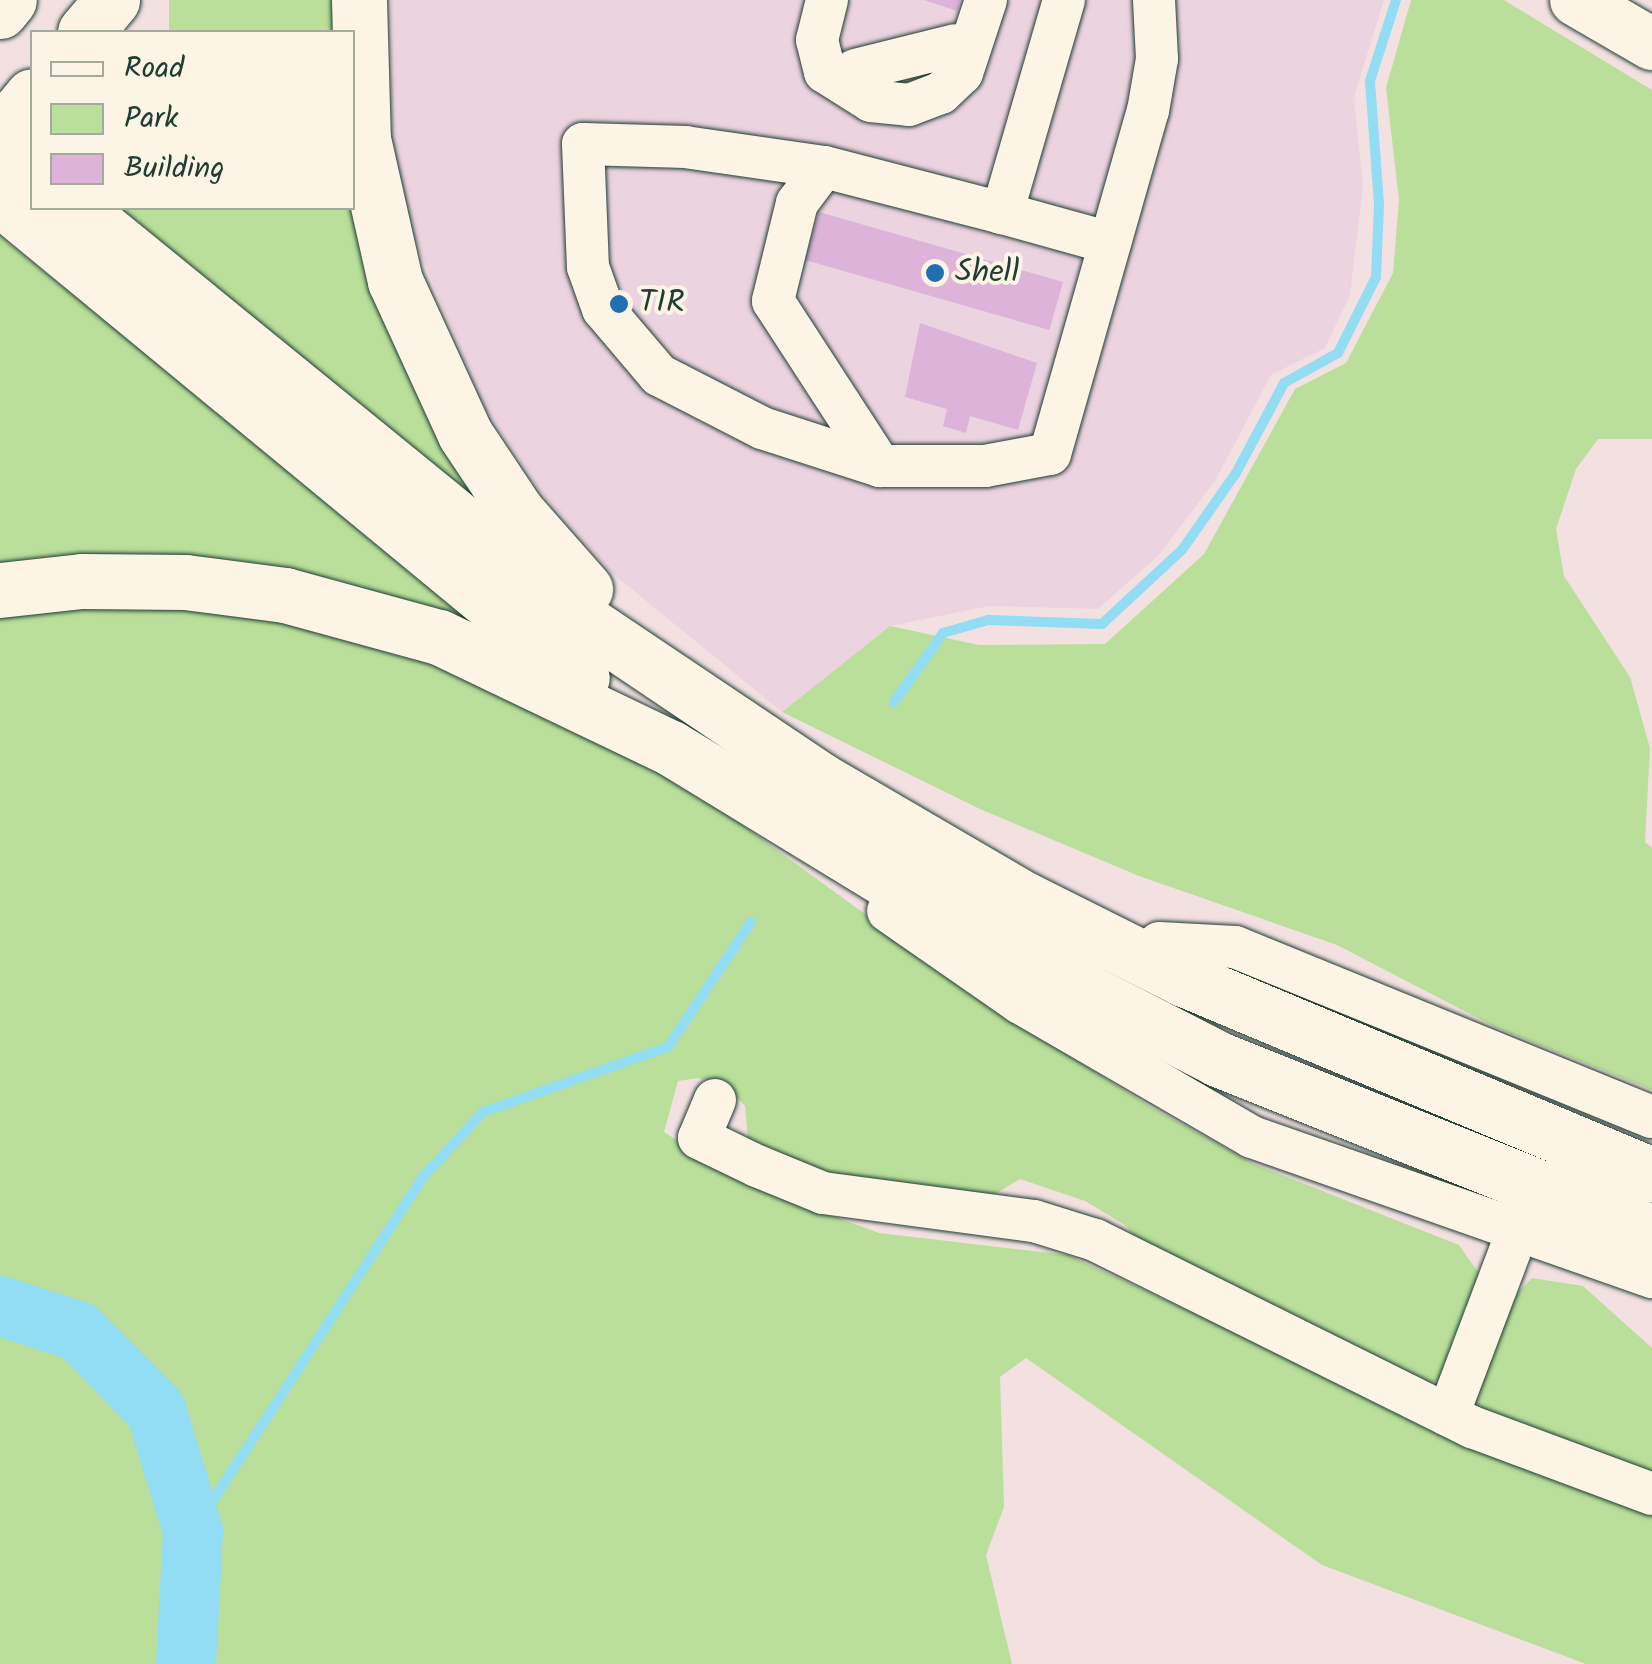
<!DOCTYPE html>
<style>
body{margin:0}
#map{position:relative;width:1652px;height:1664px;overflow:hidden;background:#f3e1e2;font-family:Kalam,sans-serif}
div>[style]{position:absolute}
.built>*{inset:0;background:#ecd3e0}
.green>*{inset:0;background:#b9df9a;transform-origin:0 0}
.stream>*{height:10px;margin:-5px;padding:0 5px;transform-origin:5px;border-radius:5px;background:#92dcf4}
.river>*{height:60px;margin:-30px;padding:0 30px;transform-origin:30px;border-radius:30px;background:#92dcf4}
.building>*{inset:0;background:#ddb3da;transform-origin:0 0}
.roads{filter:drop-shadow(0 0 2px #1f3d34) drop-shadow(0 0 2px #1f3d34)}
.minor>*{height:42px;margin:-21px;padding:0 21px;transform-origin:21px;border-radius:21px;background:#fcf5e5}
.major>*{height:52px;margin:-26px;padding:0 26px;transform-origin:26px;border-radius:26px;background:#fcf5e5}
.highway>*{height:55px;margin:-27.5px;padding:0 27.5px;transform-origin:27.5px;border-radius:27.5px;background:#fcf5e5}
.dots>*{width:28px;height:28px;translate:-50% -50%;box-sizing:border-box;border:5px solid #fcf5e5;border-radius:50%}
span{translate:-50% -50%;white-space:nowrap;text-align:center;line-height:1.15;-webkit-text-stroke:8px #fcf5e5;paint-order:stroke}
.poi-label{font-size:32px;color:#1f3d34}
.left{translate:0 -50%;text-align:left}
.legend{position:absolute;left:30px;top:30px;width:325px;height:180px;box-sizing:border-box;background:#fcf5e5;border:2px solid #a4ab9e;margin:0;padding:12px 18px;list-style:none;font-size:30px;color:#1f3d34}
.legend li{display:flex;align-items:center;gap:20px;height:50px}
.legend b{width:50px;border:2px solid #a4ab9e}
</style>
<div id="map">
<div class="built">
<i style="clip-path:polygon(391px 0,1384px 0,1354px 97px,1363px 186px,1350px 295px,1325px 348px,1271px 375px,1215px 481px,1159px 555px,1098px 609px,989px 606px,890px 626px,782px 712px,612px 573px,540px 491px,483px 405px,392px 184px)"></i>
</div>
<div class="green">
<i style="left:169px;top:0;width:173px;height:42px"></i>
<i style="clip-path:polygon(1411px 0,1504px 0,1652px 90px,1652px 439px,1598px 439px,1576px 469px,1556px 529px,1564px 576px,1630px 677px,1650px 748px,1645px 842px,1652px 848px,1652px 1090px,1495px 1027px,1337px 945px,1139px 876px,980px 809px,782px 712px,890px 626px,979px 645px,1105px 644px,1204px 554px,1295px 389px,1346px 363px,1393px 273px,1399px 200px,1386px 88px)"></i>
<i style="clip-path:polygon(120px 208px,352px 208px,514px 538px,122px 220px,126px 213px)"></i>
<i style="clip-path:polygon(0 236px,64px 288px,69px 282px,523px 654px,0 576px)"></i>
<i style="clip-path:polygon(73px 602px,209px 605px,386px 640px,602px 738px,726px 813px,1000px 1012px,1151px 1107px,1254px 1164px,1459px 1245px,1484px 1281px,1439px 1380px,1424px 1385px,1141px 1244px,1125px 1225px,1085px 1201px,1020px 1179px,980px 1203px,806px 1176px,748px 1142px,745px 1106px,725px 1085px,698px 1078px,678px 1081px,664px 1132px,745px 1184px,879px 1233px,1068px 1255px,1534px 1471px,1652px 1510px,1652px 1664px,1586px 1664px,1322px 1565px,1026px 1358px,1000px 1377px,1004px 1507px,986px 1555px,1012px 1664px,0 1664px,0 611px)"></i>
<i style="clip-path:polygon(1532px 1278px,1583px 1286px,1652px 1348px,1652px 1483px,1490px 1425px,1473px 1396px,1507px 1303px)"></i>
</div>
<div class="stream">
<i style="left:894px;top:702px;width:85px;rotate:-54.6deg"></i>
<i style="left:943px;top:633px;width:47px;rotate:-16.1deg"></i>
<i style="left:988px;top:620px;width:114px;rotate:2deg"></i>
<i style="left:1102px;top:624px;width:109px;rotate:-42.8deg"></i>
<i style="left:1182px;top:550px;width:94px;rotate:-55deg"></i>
<i style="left:1236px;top:473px;width:102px;rotate:-61.9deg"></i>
<i style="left:1284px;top:383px;width:62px;rotate:-29.1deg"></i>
<i style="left:1338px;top:353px;width:85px;rotate:-63.4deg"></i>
<i style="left:1376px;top:277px;width:73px;rotate:-87.6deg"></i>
<i style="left:1379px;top:204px;width:123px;rotate:-94.2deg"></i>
<i style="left:1370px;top:81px;width:85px;rotate:-72.2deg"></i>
<i style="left:193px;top:1531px;width:421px;rotate:-57deg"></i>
<i style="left:422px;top:1178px;width:90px;rotate:-47.3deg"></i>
<i style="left:483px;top:1112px;width:196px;rotate:-19.4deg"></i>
<i style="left:668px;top:1047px;width:150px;rotate:-56.4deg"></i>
</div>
<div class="river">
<i style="left:0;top:1306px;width:82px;rotate:17.8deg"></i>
<i style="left:78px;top:1331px;width:111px;rotate:45.4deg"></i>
<i style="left:156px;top:1410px;width:127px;rotate:73deg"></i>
<i style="left:193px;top:1531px;width:133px;rotate:93deg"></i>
</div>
<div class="building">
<i style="clip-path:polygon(924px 0,960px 0,957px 11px)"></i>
<i style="left:819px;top:212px;width:254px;height:50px;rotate:16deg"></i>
<i style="clip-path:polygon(920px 323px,1037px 363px,1018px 430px,970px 416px,966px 433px,943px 426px,947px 409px,905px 397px)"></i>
</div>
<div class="roads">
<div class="minor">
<i style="left:827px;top:0;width:41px;rotate:104deg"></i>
<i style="left:817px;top:40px;width:33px;rotate:76deg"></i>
<i style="left:825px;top:72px;width:54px;rotate:32.2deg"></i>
<i style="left:871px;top:101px;width:38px;rotate:6deg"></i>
<i style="left:909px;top:105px;width:34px;rotate:-21deg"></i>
<i style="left:941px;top:93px;width:29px;rotate:-44deg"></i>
<i style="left:962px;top:73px;width:77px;rotate:-71.8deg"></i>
<i style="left:1064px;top:0;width:222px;rotate:106.2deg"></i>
<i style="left:1002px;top:213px;width:184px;rotate:-165.5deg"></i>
<i style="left:824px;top:167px;width:45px;rotate:126.9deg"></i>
<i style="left:797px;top:203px;width:101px;rotate:103.8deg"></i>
<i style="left:773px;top:301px;width:197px;rotate:57deg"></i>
<i style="left:880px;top:466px;width:105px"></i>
<i style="left:985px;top:466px;width:66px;rotate:-10.5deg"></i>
<i style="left:1050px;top:454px;width:357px;rotate:-74.1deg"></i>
<i style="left:1148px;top:111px;width:53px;rotate:-80.2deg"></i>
<i style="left:1157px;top:59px;width:59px;rotate:-92.9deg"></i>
<i style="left:855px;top:70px;width:103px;rotate:-14deg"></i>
<i style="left:824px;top:167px;width:139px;rotate:-171.8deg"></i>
<i style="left:686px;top:147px;width:103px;rotate:-178.3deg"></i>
<i style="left:583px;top:144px;width:123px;rotate:87.7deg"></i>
<i style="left:588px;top:267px;width:45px;rotate:70.3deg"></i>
<i style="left:603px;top:309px;width:87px;rotate:49.7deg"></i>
<i style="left:659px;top:375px;width:116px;rotate:27.2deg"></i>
<i style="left:762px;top:428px;width:124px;rotate:17.9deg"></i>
<i style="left:1002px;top:213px;width:112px;rotate:15.5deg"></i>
<i style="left:888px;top:911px;width:160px;rotate:34.8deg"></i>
<i style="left:1019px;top:1002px;width:269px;rotate:30.1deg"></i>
<i style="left:1252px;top:1137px;width:424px;rotate:19.3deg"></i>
<i style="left:1159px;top:943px;width:76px;rotate:3deg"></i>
<i style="left:1235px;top:947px;width:450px;rotate:22.2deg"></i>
<i style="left:715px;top:1100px;width:41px;rotate:112.8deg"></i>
<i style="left:699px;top:1138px;width:64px;rotate:25.8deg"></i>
<i style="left:757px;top:1166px;width:71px;rotate:22.2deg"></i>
<i style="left:823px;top:1193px;width:213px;rotate:7.6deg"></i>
<i style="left:1034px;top:1221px;width:64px;rotate:17.3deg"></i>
<i style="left:1095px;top:1240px;width:421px;rotate:26.4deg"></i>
<i style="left:1472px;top:1427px;width:192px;rotate:20.4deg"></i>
<i style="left:1448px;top:1415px;width:196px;rotate:-69.3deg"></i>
</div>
<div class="major">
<i style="left:1576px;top:0;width:88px;rotate:30.1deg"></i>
</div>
<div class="highway">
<i style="left:359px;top:0;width:139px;rotate:88.4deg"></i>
<i style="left:363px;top:139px;width:146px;rotate:77.3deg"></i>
<i style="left:395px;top:281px;width:168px;rotate:65.4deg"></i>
<i style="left:465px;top:434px;width:94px;rotate:56.3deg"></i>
<i style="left:517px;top:512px;width:103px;rotate:48.6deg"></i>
<i style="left:0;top:11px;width:14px;rotate:-51deg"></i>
<i style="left:85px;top:32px;width:42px;rotate:-49.8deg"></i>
<i style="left:0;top:135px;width:50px;rotate:-50.6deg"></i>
<i style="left:0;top:144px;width:42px;rotate:40.2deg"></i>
<i style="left:0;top:198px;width:754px;rotate:39.51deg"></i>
<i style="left:76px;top:208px;width:649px;rotate:39.18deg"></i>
<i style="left:579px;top:618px;width:293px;rotate:33.9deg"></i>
<i style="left:822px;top:781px;width:234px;rotate:30.3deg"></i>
<i style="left:1024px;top:899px;width:179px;rotate:26.6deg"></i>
<i style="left:1184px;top:979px;width:507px;rotate:22.72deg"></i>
<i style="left:0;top:590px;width:82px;rotate:-6.3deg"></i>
<i style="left:82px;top:581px;width:103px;rotate:0.6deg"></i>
<i style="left:185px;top:582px;width:101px;rotate:7.4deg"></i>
<i style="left:285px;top:595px;width:160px;rotate:15.3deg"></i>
<i style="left:439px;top:637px;width:257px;rotate:25.6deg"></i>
<i style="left:671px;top:748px;width:361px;rotate:31.4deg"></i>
<i style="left:979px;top:936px;width:269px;rotate:27.2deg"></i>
<i style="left:1218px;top:1059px;width:468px;rotate:21.8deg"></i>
</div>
</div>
<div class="dots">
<i style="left:935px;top:273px;background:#1f6fb2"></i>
<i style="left:619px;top:304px;background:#1f6fb2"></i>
</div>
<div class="poi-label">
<span class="left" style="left:955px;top:273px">Shell</span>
<span class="left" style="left:639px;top:304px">TIR</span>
</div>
<ul class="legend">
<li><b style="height:12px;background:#fcf5e5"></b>Road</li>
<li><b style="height:28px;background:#b9df9a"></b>Park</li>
<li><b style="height:28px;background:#ddb3da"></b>Building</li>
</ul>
</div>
